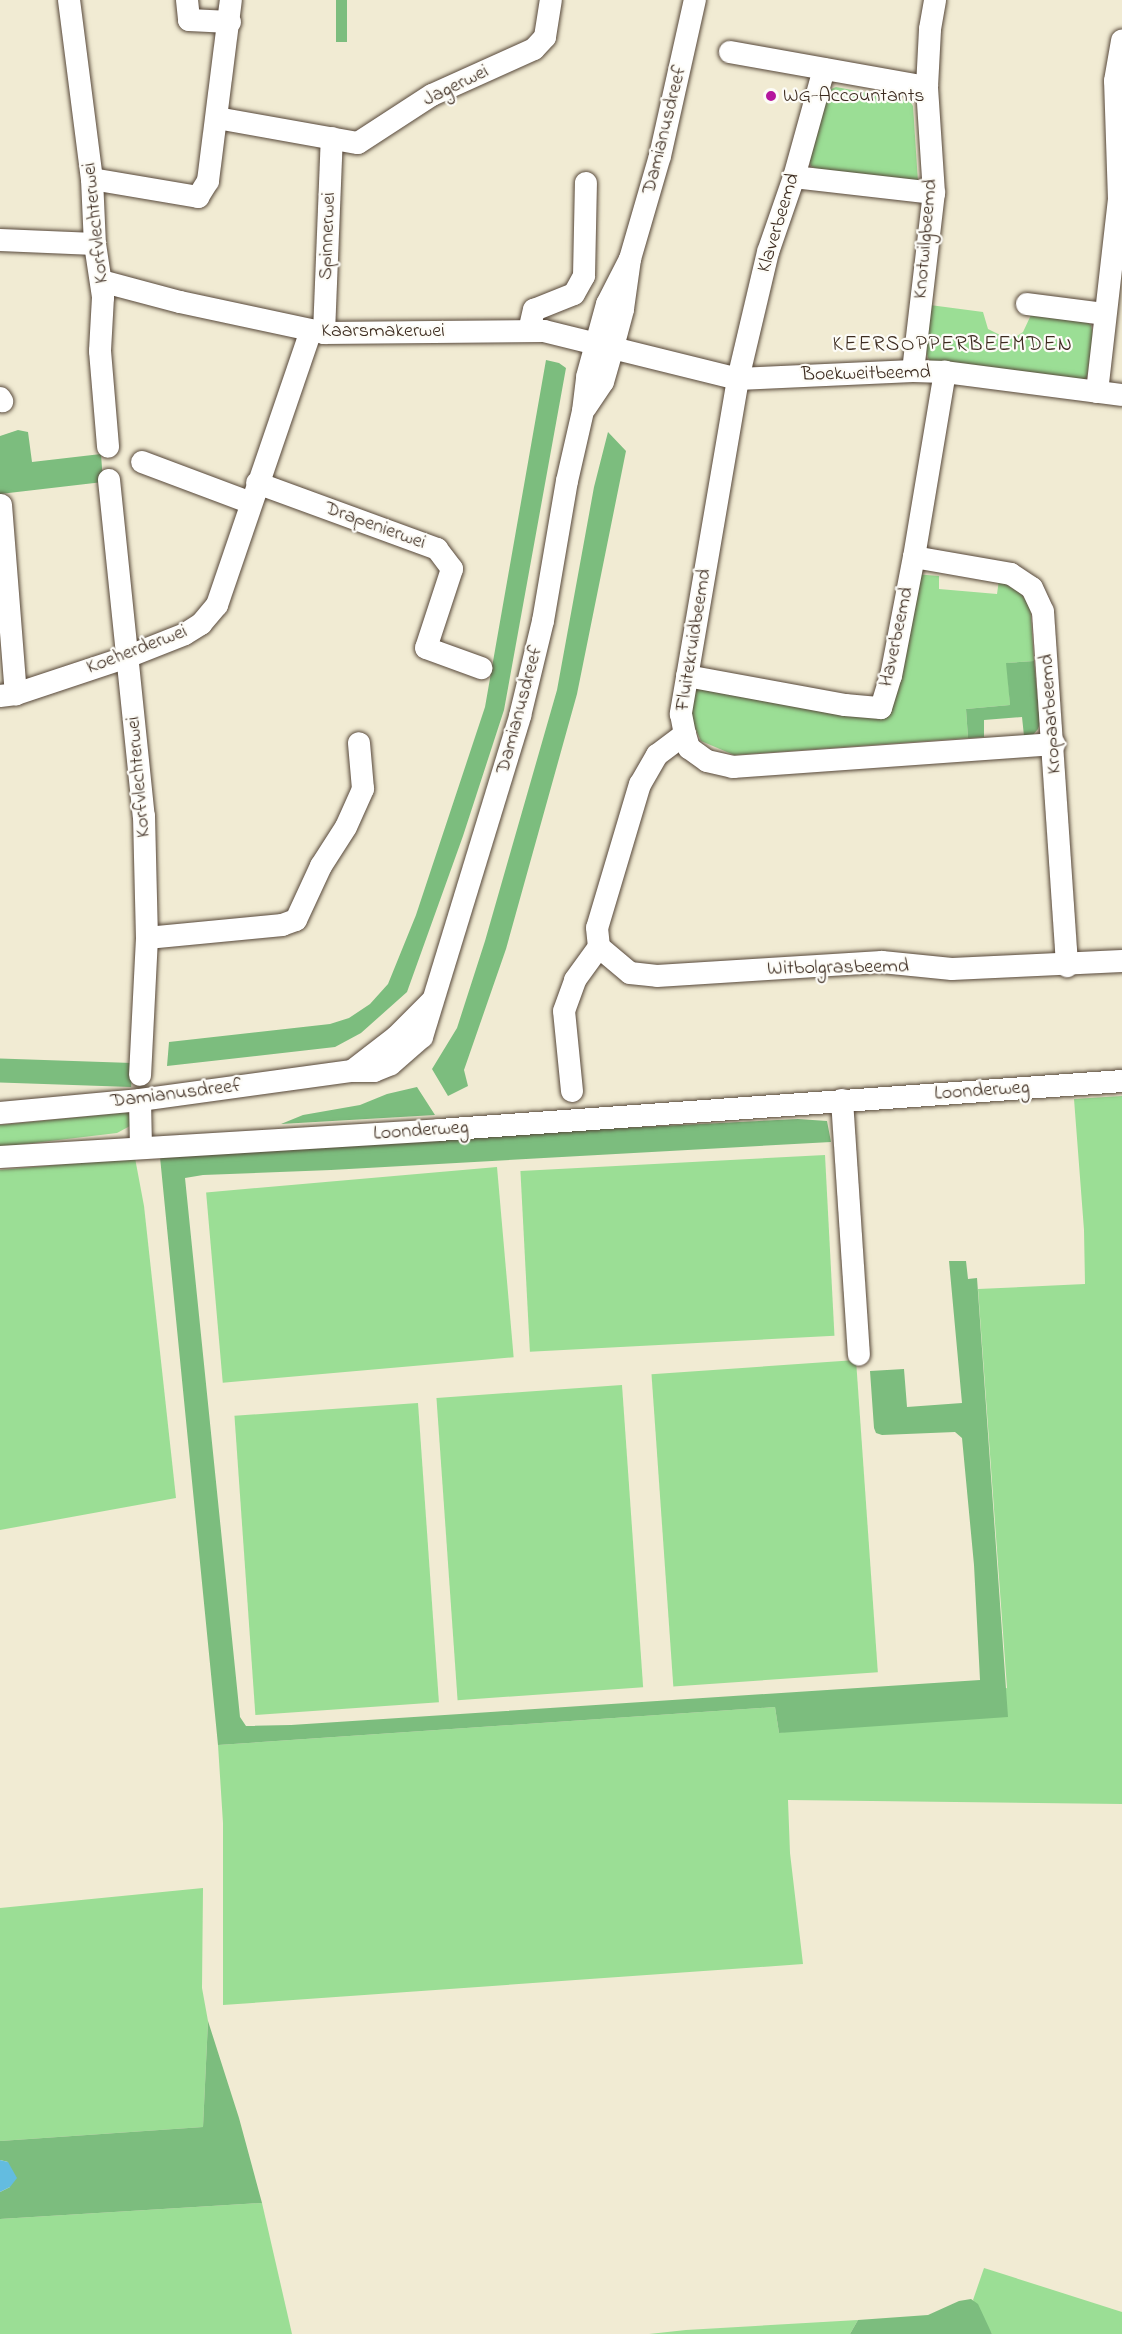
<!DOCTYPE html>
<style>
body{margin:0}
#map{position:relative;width:1122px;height:2334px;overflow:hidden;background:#f1ebd3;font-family:"Indie Flower",sans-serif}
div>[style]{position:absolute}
.green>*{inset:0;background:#9bde95;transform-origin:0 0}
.forest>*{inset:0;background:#7cbd7e;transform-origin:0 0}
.water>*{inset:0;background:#63bce0}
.roads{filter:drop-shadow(0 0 2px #564739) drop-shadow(0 0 2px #564739)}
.minor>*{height:22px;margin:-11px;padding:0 11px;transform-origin:11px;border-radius:11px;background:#fff}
.dots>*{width:16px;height:16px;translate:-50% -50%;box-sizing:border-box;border:3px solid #fdfcf7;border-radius:50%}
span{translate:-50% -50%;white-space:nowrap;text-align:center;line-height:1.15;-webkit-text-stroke:4.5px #fdfcf7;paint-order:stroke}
.street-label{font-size:20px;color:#3b2a1e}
.poi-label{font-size:20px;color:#3b2a1e}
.left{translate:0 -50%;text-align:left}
.neighbourhood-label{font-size:21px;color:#3b2a1e;letter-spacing:1.5px}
</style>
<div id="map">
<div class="green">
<i style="clip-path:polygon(836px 87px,910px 101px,913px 106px,918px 182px,821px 171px,811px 166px,808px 158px,829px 90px)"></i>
<i style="clip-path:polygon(930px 305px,983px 312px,988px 329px,1004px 337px,1017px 336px,1023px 332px,1031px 315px,1087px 322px,1091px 325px,1093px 335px,1087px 377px,1082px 382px,933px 364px,928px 358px,925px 347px)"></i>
<i style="clip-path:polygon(914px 574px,939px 576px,939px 589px,997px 594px,999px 580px,1020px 593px,1030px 605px,1034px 661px,1007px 663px,1010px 705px,966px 709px,968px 738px,734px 755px,701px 741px,689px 714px,697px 687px,877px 717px)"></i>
<i style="clip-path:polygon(1122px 1096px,1122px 1804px,788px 1800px,790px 1853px,803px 1964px,223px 2005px,223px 1823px,218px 1745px,775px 1707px,779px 1733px,1007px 1688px,978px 1289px,1085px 1284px,1084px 1230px,1074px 1099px)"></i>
<i style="clip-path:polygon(130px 1112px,130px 1126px,117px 1133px,0 1147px,0 1125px)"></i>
<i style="left:825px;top:1155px;width:181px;height:305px;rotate:87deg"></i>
<i style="clip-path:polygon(135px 1158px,144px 1206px,176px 1498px,0 1530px,0 1170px)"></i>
<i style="left:497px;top:1167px;width:191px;height:292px;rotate:85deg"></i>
<i style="left:856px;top:1360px;width:313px;height:205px;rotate:86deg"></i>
<i style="left:622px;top:1385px;width:303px;height:186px;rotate:86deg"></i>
<i style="left:418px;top:1403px;width:300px;height:184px;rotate:86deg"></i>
<i style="clip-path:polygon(203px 1888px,202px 1988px,208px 2021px,203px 2127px,0 2141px,0 1908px)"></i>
<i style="clip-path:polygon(262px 2203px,292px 2334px,0 2334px,0 2219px)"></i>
<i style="clip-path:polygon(984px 2268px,1122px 2312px,1122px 2334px,992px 2334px,973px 2300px)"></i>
<i style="clip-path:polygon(858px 2320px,850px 2334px,649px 2334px,686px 2330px)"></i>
</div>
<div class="forest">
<i style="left:336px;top:0;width:11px;height:42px"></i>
<i style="clip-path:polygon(546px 360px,559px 363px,566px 368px,504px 710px,463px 836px,407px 992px,361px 1033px,335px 1047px,167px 1066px,169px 1042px,330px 1024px,349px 1018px,370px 1004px,388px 984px,416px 915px,485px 707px)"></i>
<i style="clip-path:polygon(18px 430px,28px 432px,32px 462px,101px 454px,103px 482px,0 494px,0 436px)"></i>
<i style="clip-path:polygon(608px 432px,626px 451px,577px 694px,506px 949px,464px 1070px,468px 1086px,448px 1096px,432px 1069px,457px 1028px,485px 941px,557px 690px,594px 487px)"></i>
<i style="clip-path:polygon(1034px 661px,1040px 723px,1038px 729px,1032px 736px,1024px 736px,1022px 717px,984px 720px,984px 737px,968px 738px,966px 709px,1010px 705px,1006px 663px)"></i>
<i style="left:132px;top:1063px;width:24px;height:133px;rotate:92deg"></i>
<i style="clip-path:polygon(417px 1087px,435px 1115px,281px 1124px,303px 1115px,360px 1105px,387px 1094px)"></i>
<i style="clip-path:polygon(798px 1119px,827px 1121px,831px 1142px,331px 1170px,203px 1175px,185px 1178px,240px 1717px,246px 1726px,291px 1725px,980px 1680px,974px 1565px,962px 1438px,955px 1432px,882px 1435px,876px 1433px,874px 1428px,870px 1371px,904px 1369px,907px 1407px,962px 1403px,949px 1261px,966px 1261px,968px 1279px,977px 1278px,1008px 1717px,779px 1733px,775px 1707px,218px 1745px,160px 1157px,544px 1132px)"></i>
<i style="clip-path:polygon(208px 2021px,239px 2118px,262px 2203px,0 2219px,0 2192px,10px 2187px,8px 2162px,0 2160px,0 2141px,203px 2127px)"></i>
<i style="clip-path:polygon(971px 2299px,978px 2304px,992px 2334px,850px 2334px,858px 2320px,928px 2315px,959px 2301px)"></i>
</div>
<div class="water">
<i style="clip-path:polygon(0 2160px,8px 2162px,17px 2178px,10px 2187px,0 2192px)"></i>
</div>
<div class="roads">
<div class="minor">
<i style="left:69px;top:0;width:180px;rotate:82.7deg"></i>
<i style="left:92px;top:179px;width:65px;rotate:87.4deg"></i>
<i style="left:95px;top:244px;width:54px;rotate:81.4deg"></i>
<i style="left:103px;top:297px;width:54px;rotate:93.2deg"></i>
<i style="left:100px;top:351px;width:96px;rotate:85.2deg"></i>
<i style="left:187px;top:0;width:20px;rotate:84deg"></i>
<i style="left:189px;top:20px;width:41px;rotate:2.8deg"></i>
<i style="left:730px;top:52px;width:200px;rotate:10.1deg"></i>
<i style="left:824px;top:69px;width:112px;rotate:105.5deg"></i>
<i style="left:794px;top:177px;width:79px;rotate:109.1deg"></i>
<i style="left:768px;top:252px;width:130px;rotate:103.3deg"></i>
<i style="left:738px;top:379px;width:340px;rotate:99.7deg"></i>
<i style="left:681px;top:714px;width:20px;rotate:79deg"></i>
<i style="left:685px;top:734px;width:15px;rotate:74deg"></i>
<i style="left:689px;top:748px;width:22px;rotate:36deg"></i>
<i style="left:707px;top:761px;width:27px;rotate:13deg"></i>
<i style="left:733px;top:767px;width:322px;rotate:-4.1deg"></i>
<i style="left:217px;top:118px;width:143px;rotate:10.1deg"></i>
<i style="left:358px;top:143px;width:88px;rotate:-33deg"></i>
<i style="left:432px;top:95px;width:112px;rotate:-24.3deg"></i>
<i style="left:534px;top:49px;width:16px;rotate:-47deg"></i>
<i style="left:545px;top:37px;width:37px;rotate:-81deg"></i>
<i style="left:794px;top:177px;width:141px;rotate:6.5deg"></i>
<i style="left:92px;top:179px;width:108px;rotate:9.6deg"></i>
<i style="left:198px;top:197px;width:19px;rotate:-58deg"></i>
<i style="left:208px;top:181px;width:182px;rotate:-82.8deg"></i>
<i style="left:0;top:240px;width:95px;rotate:2.4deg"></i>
<i style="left:101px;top:281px;width:82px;rotate:14.9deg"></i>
<i style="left:180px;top:302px;width:147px;rotate:12.1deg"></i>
<i style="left:324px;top:333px;width:220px;rotate:-0.5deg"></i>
<i style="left:544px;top:331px;width:200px;rotate:13.9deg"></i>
<i style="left:738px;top:379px;width:175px;rotate:-2.6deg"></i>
<i style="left:913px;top:371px;width:32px;rotate:2deg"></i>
<i style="left:945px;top:372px;width:178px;rotate:7.4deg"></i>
<i style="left:1027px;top:304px;width:78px;rotate:7.4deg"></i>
<i style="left:529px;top:331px;width:22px;rotate:-77deg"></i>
<i style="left:534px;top:310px;width:43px;rotate:-21.8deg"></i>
<i style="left:574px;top:294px;width:21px;rotate:-61deg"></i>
<i style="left:584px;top:276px;width:93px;rotate:-88.8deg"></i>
<i style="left:324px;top:333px;width:195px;rotate:-87.7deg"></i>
<i style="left:913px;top:371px;width:179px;rotate:-83.3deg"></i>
<i style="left:934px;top:193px;width:106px;rotate:-93.8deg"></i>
<i style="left:927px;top:87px;width:58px;rotate:-87deg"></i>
<i style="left:930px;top:29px;width:29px;rotate:-80deg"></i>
<i style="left:1097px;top:392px;width:193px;rotate:-83.5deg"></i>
<i style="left:1119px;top:200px;width:119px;rotate:-91.9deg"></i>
<i style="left:1115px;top:81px;width:41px;rotate:-80.1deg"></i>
<i style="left:0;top:398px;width:4px;rotate:56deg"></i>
<i style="left:586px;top:407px;width:30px;rotate:-56deg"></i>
<i style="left:603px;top:382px;width:36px;rotate:-74deg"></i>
<i style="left:613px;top:347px;width:39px;rotate:-75deg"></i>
<i style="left:623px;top:309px;width:50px;rotate:-82deg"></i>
<i style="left:630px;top:259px;width:107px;rotate:-73.8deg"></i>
<i style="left:660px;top:156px;width:160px;rotate:-77.4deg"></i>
<i style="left:142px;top:462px;width:116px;rotate:20.6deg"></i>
<i style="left:109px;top:480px;width:338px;rotate:84.1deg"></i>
<i style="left:144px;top:816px;width:122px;rotate:88.6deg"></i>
<i style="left:147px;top:938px;width:137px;rotate:92.9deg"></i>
<i style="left:257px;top:483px;width:192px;rotate:20.1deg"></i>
<i style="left:437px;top:549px;width:25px;rotate:53deg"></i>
<i style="left:452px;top:569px;width:83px;rotate:108.2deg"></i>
<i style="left:426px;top:648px;width:59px;rotate:20deg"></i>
<i style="left:1px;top:505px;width:190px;rotate:85.5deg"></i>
<i style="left:914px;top:557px;width:98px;rotate:9.9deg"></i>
<i style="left:1011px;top:574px;width:25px;rotate:34deg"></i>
<i style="left:1032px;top:588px;width:26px;rotate:65deg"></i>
<i style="left:1043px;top:612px;width:355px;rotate:86.1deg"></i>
<i style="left:687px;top:676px;width:161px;rotate:10.4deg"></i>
<i style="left:845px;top:705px;width:36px;rotate:5deg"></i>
<i style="left:881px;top:708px;width:34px;rotate:-73deg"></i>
<i style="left:891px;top:676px;width:121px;rotate:-79.1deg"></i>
<i style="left:914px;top:557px;width:188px;rotate:-80.5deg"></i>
<i style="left:0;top:696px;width:16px;rotate:-7deg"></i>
<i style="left:16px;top:694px;width:117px;rotate:-18.4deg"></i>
<i style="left:127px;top:657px;width:62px;rotate:-21.6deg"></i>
<i style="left:185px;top:634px;width:19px;rotate:-32deg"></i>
<i style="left:201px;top:624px;width:25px;rotate:-50deg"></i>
<i style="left:217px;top:605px;width:290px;rotate:-71.1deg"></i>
<i style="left:685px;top:734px;width:35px;rotate:143deg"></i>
<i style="left:657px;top:755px;width:34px;rotate:120deg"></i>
<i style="left:640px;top:784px;width:150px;rotate:106.6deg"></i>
<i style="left:597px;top:928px;width:19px;rotate:84deg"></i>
<i style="left:599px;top:947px;width:40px;rotate:40deg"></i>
<i style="left:630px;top:973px;width:27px;rotate:6deg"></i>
<i style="left:657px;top:976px;width:225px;rotate:-3.6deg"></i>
<i style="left:882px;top:962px;width:70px;rotate:5.7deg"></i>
<i style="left:952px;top:969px;width:170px;rotate:-2.7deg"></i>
<i style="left:147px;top:938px;width:136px;rotate:-5.5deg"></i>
<i style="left:282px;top:925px;width:15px;rotate:-20deg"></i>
<i style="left:296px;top:920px;width:60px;rotate:-65.2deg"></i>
<i style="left:321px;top:866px;width:46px;rotate:-57.3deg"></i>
<i style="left:346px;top:827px;width:42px;rotate:-65.9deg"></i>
<i style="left:363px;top:789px;width:46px;rotate:-95deg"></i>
<i style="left:352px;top:1071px;width:56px;rotate:-37.7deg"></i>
<i style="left:396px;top:1037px;width:49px;rotate:-45deg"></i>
<i style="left:572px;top:1091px;width:80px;rotate:-95.7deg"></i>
<i style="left:564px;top:1011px;width:33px;rotate:-70deg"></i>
<i style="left:575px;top:980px;width:41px;rotate:-54deg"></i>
<i style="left:140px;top:1100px;width:48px;rotate:88.8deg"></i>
<i style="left:842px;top:1100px;width:255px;rotate:86.2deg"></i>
<i style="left:0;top:1113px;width:141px;rotate:-5.3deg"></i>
<i style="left:140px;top:1100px;width:214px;rotate:-7.8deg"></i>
<i style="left:352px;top:1071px;width:22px"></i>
<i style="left:374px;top:1071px;width:18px;rotate:-22deg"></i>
<i style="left:391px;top:1064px;width:41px;rotate:-41.1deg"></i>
<i style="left:422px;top:1037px;width:336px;rotate:-73deg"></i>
<i style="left:520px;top:716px;width:98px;rotate:-76.4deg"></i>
<i style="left:543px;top:621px;width:142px;rotate:-80.3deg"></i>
<i style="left:567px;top:481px;width:72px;rotate:-77.1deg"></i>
<i style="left:583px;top:411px;width:34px;rotate:-83deg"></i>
<i style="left:587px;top:377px;width:76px;rotate:-74.7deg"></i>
<i style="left:607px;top:304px;width:51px;rotate:-62.9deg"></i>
<i style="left:0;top:1157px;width:440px;rotate:-3.5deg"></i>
<i style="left:439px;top:1130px;width:685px;rotate:-4.1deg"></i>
</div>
</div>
<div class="dots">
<i style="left:771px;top:96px;background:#b5179e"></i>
</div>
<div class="street-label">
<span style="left:456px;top:86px;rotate:-26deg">Jagerwei</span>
<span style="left:665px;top:130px;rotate:-76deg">Damianusdreef</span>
<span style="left:96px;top:223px;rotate:-96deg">Korfvlechterwei</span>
<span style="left:779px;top:223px;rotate:-73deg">Klaverbeemd</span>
<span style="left:328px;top:236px;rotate:-88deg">Spinnerwei</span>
<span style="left:926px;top:239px;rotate:-85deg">Knotwilgbeemd</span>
<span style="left:383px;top:331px">Kaarsmakerwei</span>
<span style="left:866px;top:374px;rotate:-1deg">Boekweitbeemd</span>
<span style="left:375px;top:526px;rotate:20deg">Drapenierwei</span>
<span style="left:897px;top:637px;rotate:-78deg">Haverbeemd</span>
<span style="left:694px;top:640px;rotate:-81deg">Fluitekruidbeemd</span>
<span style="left:137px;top:650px;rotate:-21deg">Koeherderwei</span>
<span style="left:520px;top:710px;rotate:-75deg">Damianusdreef</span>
<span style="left:1051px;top:714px;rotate:-94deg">Kropaarbeemd</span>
<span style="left:139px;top:777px;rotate:-95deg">Korfvlechterwei</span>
<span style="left:838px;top:968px;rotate:-1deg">Witbolgrasbeemd</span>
<span style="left:982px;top:1091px;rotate:-4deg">Loonderweg</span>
<span style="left:176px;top:1094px;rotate:-7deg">Damianusdreef</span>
<span style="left:421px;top:1131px;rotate:-4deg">Loonderweg</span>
</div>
<div class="poi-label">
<span class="left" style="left:783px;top:96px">WG-Accountants</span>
</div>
<div class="neighbourhood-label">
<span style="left:953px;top:345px">KEERSOPPERBEEMDEN</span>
</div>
</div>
